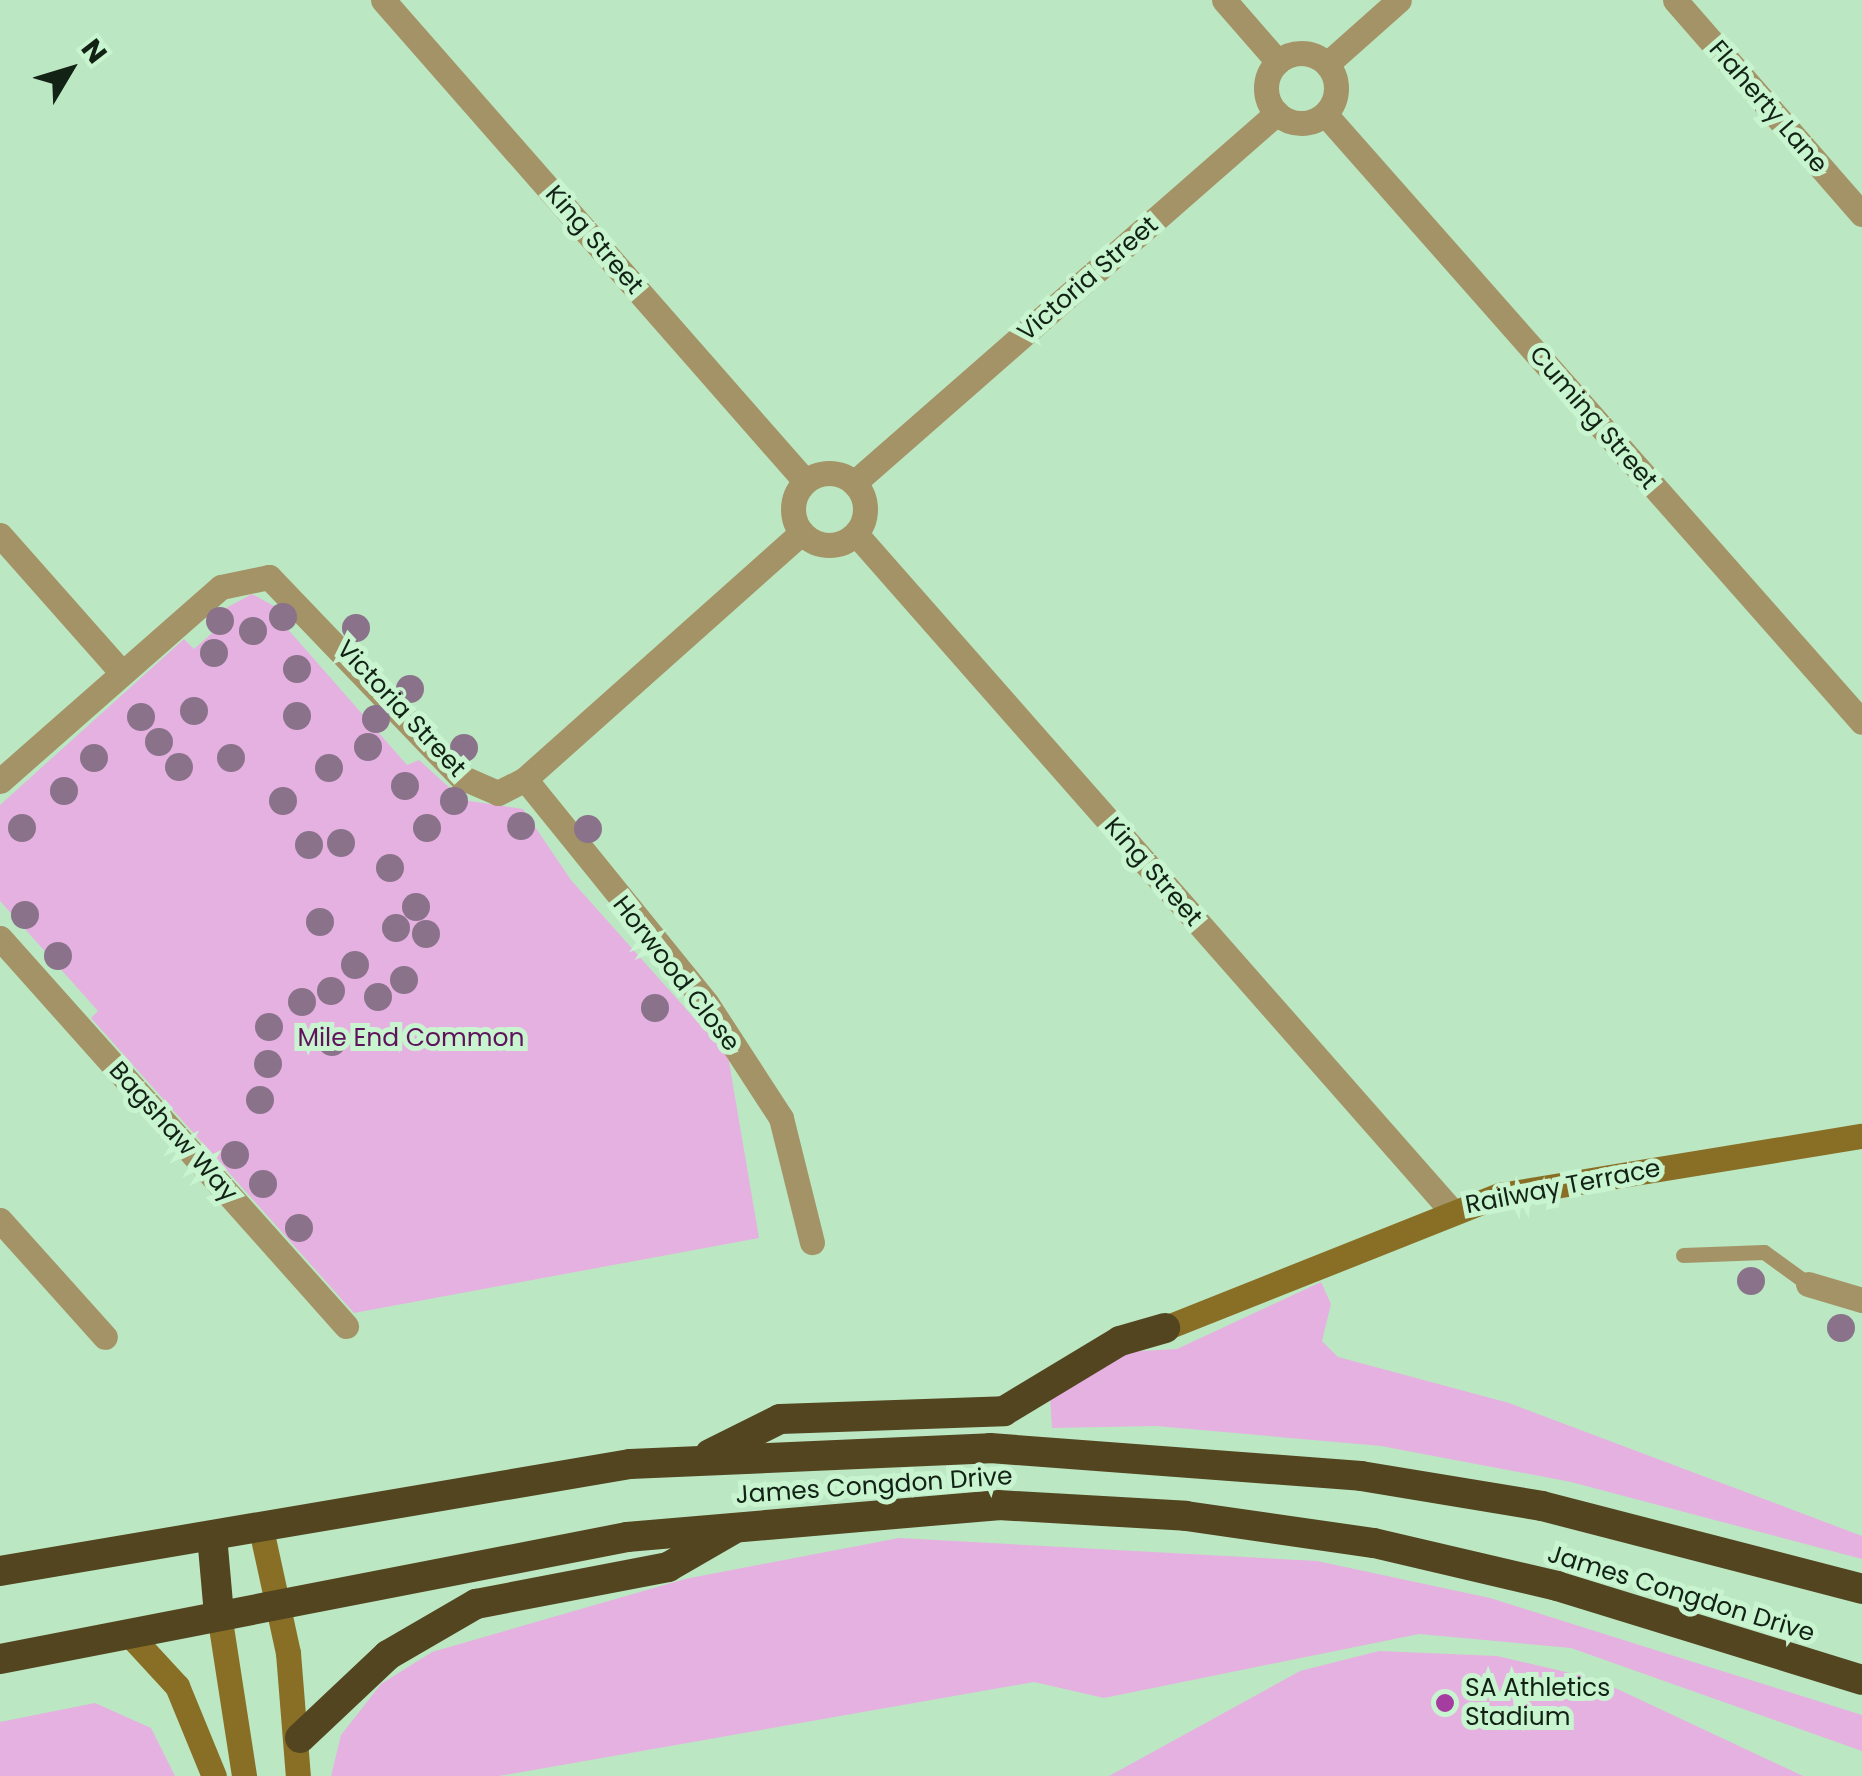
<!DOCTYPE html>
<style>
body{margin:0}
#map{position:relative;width:1862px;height:1776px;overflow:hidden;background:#bce7c3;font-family:Poppins,sans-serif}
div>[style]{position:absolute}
.green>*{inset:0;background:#e5b1e0}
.lane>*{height:15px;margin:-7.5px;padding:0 7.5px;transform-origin:7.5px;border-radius:7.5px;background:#a49366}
.street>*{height:25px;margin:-12.5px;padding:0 12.5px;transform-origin:12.5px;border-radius:12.5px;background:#a49366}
.street>.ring{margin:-12.5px;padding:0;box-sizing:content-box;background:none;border:25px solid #a49366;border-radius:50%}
.secondary>*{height:25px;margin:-12.5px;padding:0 12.5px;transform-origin:12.5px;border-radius:12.5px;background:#896f25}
.highway>*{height:30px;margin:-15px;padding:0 15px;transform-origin:15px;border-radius:15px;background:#534520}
.trees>*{width:28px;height:28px;margin:-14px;border-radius:50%;background:#89728a}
.dots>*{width:28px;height:28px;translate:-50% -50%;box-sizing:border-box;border:5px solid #c9f4d0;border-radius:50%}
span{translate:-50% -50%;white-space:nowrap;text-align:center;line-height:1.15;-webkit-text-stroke:10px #c9f4d0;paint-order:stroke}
.street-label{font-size:25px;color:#122215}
.park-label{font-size:25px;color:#5f135c}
.poi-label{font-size:25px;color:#122215}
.left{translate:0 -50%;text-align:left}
.north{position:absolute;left:20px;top:20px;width:100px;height:100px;-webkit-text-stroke:8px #c9f4d0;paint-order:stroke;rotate:52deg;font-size:28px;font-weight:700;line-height:40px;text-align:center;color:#122215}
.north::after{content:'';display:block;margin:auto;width:35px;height:45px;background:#122215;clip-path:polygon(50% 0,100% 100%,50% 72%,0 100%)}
</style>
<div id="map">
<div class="green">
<i style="clip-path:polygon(252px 594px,292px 616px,285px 626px,407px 765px,419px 760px,463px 800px,523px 809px,571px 880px,728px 1056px,759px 1238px,354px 1313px,91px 1018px,98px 1011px,0 901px,0 805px,184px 639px,194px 649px,219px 627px,213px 615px)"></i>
<i style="clip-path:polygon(1321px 1282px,1331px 1304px,1322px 1341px,1338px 1357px,1509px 1403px,1862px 1536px,1862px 1559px,1571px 1482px,1381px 1446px,1156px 1426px,1052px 1428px,1050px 1396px,1108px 1353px,1177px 1349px)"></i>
<i style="clip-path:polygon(899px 1538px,1317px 1561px,1490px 1598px,1862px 1715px,1862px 1751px,1571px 1648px,1419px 1634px,1104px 1698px,1034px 1682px,499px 1776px,331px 1776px,341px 1735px,381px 1684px,432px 1652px,685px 1579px)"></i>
<i style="clip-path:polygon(1379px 1651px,1497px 1656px,1596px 1679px,1803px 1776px,1109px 1776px,1300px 1671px)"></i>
<i style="clip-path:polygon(95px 1703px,151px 1728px,175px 1776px,0 1776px,0 1722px)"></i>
</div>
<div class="lane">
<i style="left:1683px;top:1255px;width:81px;rotate:-2.1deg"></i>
<i style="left:1764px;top:1252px;width:54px;rotate:36deg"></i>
</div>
<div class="street">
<i style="left:383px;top:0;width:640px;rotate:48.74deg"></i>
<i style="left:1224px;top:0;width:82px;rotate:48.9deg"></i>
<i style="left:1675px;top:0;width:284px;rotate:48.9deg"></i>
<i class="ring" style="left:1266px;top:53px;width:45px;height:45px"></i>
<i style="left:1327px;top:64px;width:96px;rotate:-41.6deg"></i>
<i style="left:1325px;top:114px;width:811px;rotate:48.55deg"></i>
<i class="ring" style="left:793px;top:473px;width:47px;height:47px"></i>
<i style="left:854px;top:483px;width:562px;rotate:-41.18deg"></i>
<i style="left:856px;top:534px;width:901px;rotate:48.65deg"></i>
<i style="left:0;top:535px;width:184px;rotate:48.5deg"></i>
<i style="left:525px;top:779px;width:289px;rotate:51deg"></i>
<i style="left:707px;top:1004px;width:136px;rotate:57deg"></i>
<i style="left:781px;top:1118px;width:128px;rotate:76deg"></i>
<i style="left:0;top:781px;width:294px;rotate:-41.3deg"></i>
<i style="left:221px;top:587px;width:49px;rotate:-11.8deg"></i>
<i style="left:269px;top:577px;width:277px;rotate:46.2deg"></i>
<i style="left:461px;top:777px;width:40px;rotate:23.4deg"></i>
<i style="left:498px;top:793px;width:30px;rotate:-27deg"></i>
<i style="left:525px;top:779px;width:370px;rotate:-41.7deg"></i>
<i style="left:0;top:938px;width:520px;rotate:48.27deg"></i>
<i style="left:0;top:1220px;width:157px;rotate:48.1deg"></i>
<i style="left:1808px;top:1284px;width:56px;rotate:16.5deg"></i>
</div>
<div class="secondary">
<i style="left:1165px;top:1328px;width:360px;rotate:-21.7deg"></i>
<i style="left:1500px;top:1195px;width:367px;rotate:-9.3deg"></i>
<i style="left:261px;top:1529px;width:127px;rotate:77.7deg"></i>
<i style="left:288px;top:1653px;width:123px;rotate:85.4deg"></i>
<i style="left:219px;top:1614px;width:164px;rotate:81.2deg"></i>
<i style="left:129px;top:1634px;width:71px;rotate:47.3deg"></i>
<i style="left:177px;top:1686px;width:97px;rotate:67.7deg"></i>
</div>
<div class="highway">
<i style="left:710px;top:1454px;width:78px;rotate:-26.6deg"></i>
<i style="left:780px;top:1419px;width:224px;rotate:-2deg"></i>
<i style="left:1004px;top:1411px;width:135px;rotate:-31.1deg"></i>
<i style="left:1120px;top:1341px;width:47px;rotate:-16.1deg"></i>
<i style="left:212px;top:1536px;width:78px;rotate:84.9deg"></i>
<i style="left:0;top:1571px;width:639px;rotate:-9.64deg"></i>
<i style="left:630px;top:1464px;width:360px;rotate:-2.5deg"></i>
<i style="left:990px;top:1448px;width:372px;rotate:4.3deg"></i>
<i style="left:1361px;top:1476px;width:183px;rotate:9.4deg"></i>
<i style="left:1542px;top:1506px;width:331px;rotate:14.5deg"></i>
<i style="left:0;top:1659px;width:639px;rotate:-11.01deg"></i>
<i style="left:627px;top:1537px;width:372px;rotate:-4.9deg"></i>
<i style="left:998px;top:1505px;width:188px;rotate:3.3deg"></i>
<i style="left:1186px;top:1516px;width:190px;rotate:8.2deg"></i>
<i style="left:1374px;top:1543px;width:188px;rotate:13.2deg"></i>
<i style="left:1557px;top:1586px;width:319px;rotate:17.1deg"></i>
<i style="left:300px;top:1738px;width:121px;rotate:-43.3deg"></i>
<i style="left:388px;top:1655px;width:102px;rotate:-30.1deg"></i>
<i style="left:476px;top:1604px;width:196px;rotate:-10.9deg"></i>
<i style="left:668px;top:1567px;width:74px;rotate:-30deg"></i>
</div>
<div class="trees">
<i style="left:283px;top:617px"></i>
<i style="left:220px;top:621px"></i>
<i style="left:356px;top:628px"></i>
<i style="left:253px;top:631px"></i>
<i style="left:214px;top:653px"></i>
<i style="left:297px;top:669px"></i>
<i style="left:410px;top:689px"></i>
<i style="left:194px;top:711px"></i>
<i style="left:297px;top:716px"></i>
<i style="left:141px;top:717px"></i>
<i style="left:376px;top:719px"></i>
<i style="left:159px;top:742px"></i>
<i style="left:368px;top:747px"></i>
<i style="left:464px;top:748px"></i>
<i style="left:94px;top:758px"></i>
<i style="left:231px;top:758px"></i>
<i style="left:179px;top:767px"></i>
<i style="left:329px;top:768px"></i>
<i style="left:405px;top:786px"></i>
<i style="left:64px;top:791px"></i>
<i style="left:283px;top:801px"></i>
<i style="left:454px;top:801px"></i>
<i style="left:521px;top:826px"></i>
<i style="left:22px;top:828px"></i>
<i style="left:427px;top:828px"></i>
<i style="left:588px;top:829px"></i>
<i style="left:341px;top:843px"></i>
<i style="left:309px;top:845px"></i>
<i style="left:390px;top:868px"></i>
<i style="left:416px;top:907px"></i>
<i style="left:25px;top:915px"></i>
<i style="left:320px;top:922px"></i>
<i style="left:396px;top:928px"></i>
<i style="left:426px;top:934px"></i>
<i style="left:58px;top:956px"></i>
<i style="left:355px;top:965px"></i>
<i style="left:404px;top:980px"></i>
<i style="left:331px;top:991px"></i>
<i style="left:378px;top:997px"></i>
<i style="left:302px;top:1002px"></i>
<i style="left:655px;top:1008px"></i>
<i style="left:269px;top:1027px"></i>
<i style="left:332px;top:1042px"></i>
<i style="left:268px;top:1064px"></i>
<i style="left:260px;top:1100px"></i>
<i style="left:235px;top:1155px"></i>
<i style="left:263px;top:1184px"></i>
<i style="left:299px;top:1228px"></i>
<i style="left:1751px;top:1281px"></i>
<i style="left:1841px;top:1328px"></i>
</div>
<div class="dots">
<i style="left:1445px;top:1703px;background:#a53da0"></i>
</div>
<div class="street-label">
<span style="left:1768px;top:107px;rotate:49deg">Flaherty Lane</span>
<span style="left:594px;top:240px;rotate:49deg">King Street</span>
<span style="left:1088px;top:279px;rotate:-41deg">Victoria Street</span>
<span style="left:1593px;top:418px;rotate:49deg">Cuming Street</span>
<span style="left:401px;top:709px;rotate:47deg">Victoria Street</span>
<span style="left:1153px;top:872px;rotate:49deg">King Street</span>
<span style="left:676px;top:974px;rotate:52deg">Horwood Close</span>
<span style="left:173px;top:1132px;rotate:48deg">Bagshaw Way</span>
<span style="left:1563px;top:1187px;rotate:-11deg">Railway Terrace</span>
<span style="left:874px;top:1486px;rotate:-4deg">James Congdon Drive</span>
<span style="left:1681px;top:1594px;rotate:17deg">James Congdon Drive</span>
</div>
<div class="park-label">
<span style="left:411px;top:1038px">Mile End Common</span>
</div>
<div class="poi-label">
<span class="left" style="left:1465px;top:1703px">SA Athletics<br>Stadium</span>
</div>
<div class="north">N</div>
</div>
